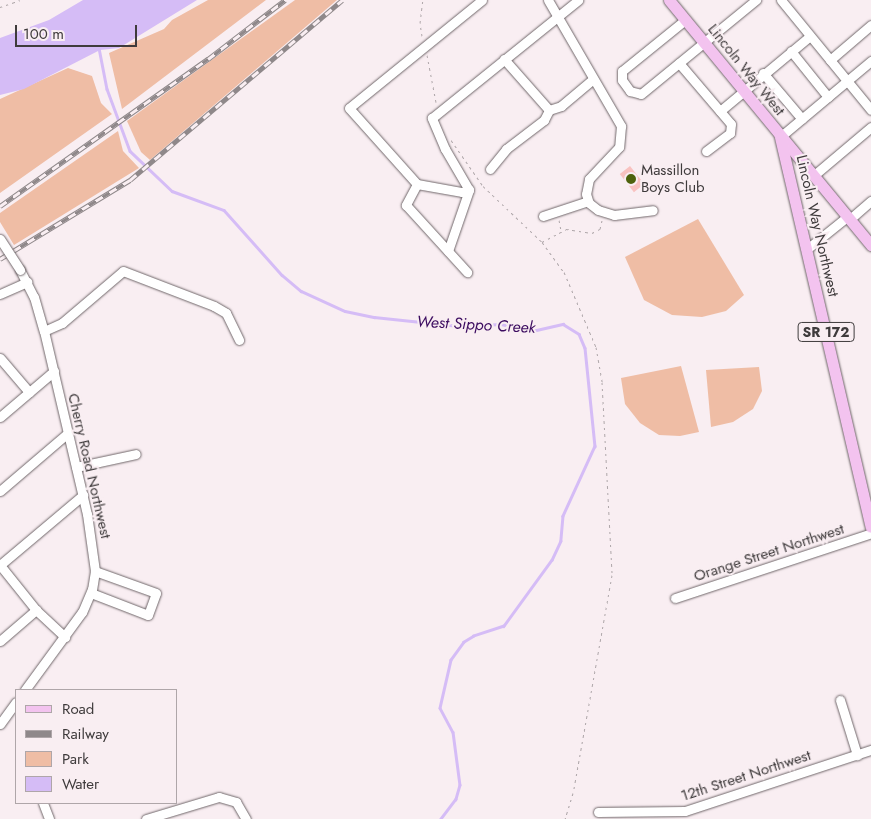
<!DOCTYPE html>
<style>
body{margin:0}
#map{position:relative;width:871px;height:819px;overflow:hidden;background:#f9eef2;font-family:Jost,sans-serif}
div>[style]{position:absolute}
.green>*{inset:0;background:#efbda5}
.water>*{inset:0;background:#d5bcf6}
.stream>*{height:2.5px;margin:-1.25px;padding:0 1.25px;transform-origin:1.25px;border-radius:1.25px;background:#d5bcf6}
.building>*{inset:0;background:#f9c2c0;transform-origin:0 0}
.path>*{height:1px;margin-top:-0.5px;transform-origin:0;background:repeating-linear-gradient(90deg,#aea6a9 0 2.5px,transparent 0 6.5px)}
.roads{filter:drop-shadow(0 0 1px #70676a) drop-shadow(0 0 1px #70676a)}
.minor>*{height:9px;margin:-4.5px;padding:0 4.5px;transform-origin:4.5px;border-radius:4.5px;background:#fff}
.major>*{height:11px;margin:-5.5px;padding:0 5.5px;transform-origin:5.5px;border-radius:5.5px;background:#f3c3ef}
.rail>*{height:4.5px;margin-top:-2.25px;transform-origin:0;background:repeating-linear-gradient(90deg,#f9eef2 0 8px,#8f888a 0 16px);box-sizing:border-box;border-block:1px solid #8f888a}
.bridges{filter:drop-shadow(0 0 1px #70676a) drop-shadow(0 0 1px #70676a)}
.minor-bridge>*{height:9px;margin:-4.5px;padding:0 4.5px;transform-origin:4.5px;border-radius:4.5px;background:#fff}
.dots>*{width:14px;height:14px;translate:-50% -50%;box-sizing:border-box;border:2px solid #f9eef2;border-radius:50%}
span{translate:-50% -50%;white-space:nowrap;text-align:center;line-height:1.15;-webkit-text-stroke:4px #f9eef2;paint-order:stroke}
.shield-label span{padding:1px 4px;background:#f9eef2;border:1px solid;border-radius:4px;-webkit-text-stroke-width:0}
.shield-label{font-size:14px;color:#3f3b3c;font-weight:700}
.street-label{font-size:15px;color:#3f3b3c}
.poi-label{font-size:15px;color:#3f3b3c}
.left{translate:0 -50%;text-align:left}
.water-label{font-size:16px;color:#3c0c60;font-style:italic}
.legend{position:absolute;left:15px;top:689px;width:162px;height:115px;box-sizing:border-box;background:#f9eef2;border:1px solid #afa6a9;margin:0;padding:6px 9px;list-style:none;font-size:15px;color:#3f3b3c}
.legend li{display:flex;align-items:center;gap:10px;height:25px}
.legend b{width:25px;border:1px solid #afa6a9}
.scale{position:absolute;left:15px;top:25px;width:122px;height:22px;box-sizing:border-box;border:2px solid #3f3b3c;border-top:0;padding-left:6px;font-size:15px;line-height:18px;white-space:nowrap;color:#3f3b3c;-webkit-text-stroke:4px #f9eef2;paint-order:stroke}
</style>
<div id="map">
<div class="green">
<i style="clip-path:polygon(208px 0,266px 0,122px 109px,109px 53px,164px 29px,172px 20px)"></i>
<i style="clip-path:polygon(295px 0,337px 0,150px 160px,141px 152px,127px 121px)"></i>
<i style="clip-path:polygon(68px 68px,92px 76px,101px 103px,112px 114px,0 193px,0 99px)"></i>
<i style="clip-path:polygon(118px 131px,123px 151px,139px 168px,14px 245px,0 222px,0 213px)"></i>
<i style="clip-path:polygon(698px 219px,744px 295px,726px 311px,702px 317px,672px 315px,644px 300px,625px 257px)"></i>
<i style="clip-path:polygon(681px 366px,699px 432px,680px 436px,659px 435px,640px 423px,625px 404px,621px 378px)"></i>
<i style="clip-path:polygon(759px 367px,762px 391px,753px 409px,733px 422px,711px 427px,706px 370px)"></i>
</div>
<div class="water">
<i style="clip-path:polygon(83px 0,197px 0,119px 48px,100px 50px,24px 89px,0 95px,0 38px,49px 20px)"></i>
</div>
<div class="stream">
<i style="left:99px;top:48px;width:42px;rotate:79deg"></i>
<i style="left:107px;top:89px;width:66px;rotate:69.6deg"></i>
<i style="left:130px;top:151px;width:58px;rotate:43.6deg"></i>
<i style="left:172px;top:191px;width:55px;rotate:20.1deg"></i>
<i style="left:224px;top:210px;width:87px;rotate:48.3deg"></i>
<i style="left:282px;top:275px;width:25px;rotate:40deg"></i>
<i style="left:301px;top:291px;width:48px;rotate:24.4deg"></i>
<i style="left:345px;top:311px;width:30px;rotate:12deg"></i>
<i style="left:374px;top:317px;width:85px;rotate:6deg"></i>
<i style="left:459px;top:326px;width:42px;rotate:-2.7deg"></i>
<i style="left:501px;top:324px;width:32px;rotate:13deg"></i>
<i style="left:532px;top:331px;width:32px;rotate:-13deg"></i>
<i style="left:563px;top:324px;width:19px;rotate:32deg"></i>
<i style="left:579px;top:334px;width:15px;rotate:67deg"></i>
<i style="left:585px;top:348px;width:99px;rotate:84.2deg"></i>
<i style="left:595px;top:446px;width:77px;rotate:114.6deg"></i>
<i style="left:563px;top:516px;width:25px;rotate:95deg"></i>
<i style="left:561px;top:541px;width:21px;rotate:115deg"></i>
<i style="left:552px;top:560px;width:82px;rotate:126deg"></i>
<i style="left:504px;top:626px;width:32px;rotate:162deg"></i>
<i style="left:474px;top:636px;width:12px;rotate:149deg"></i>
<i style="left:464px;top:642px;width:22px;rotate:126deg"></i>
<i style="left:451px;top:660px;width:49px;rotate:102.9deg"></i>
<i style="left:440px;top:708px;width:27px;rotate:62deg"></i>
<i style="left:453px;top:732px;width:53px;rotate:82.5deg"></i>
<i style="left:460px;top:785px;width:15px;rotate:106deg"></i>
<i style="left:456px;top:799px;width:25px;rotate:127deg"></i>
</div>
<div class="building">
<i style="left:630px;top:166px;width:23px;height:13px;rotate:52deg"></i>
</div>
<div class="path">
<i style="left:0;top:7px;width:21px;rotate:-19deg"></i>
<i style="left:422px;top:36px;width:13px;rotate:-99deg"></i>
<i style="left:420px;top:23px;width:23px;rotate:-83deg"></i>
<i style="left:427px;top:55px;width:48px;rotate:79.2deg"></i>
<i style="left:451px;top:140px;width:56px;rotate:55.2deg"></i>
<i style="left:483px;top:186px;width:81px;rotate:43.5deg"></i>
<i style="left:542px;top:242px;width:37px;rotate:54deg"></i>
<i style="left:564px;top:272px;width:82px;rotate:66.9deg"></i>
<i style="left:596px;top:347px;width:36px;rotate:80deg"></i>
<i style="left:602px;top:382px;width:193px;rotate:87deg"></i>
<i style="left:612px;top:575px;width:221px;rotate:100.1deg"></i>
<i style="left:573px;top:793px;width:27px;rotate:107deg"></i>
<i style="left:559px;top:220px;width:10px;rotate:79deg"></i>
<i style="left:542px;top:242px;width:27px;rotate:-28deg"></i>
<i style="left:566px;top:229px;width:26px;rotate:9deg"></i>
<i style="left:592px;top:233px;width:9px;rotate:-27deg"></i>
<i style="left:600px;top:229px;width:9px;rotate:-77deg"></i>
</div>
<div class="roads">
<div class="minor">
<i style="left:482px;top:0;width:171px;rotate:140.9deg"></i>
<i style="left:349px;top:108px;width:102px;rotate:48.2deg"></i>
<i style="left:417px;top:184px;width:46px;rotate:10.1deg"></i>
<i style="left:462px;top:192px;width:7px;rotate:-16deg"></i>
<i style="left:469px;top:190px;width:48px;rotate:-120.3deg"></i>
<i style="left:445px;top:149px;width:34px;rotate:-113deg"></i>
<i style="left:432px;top:118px;width:188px;rotate:-38.9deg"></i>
<i style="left:548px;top:0;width:146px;rotate:59.9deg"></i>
<i style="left:621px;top:126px;width:21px;rotate:95deg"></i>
<i style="left:619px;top:147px;width:44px;rotate:133.2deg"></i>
<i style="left:589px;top:179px;width:15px;rotate:101deg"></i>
<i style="left:586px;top:194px;width:9px;rotate:72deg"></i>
<i style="left:589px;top:203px;width:11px;rotate:38deg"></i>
<i style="left:598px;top:210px;width:17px;rotate:17deg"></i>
<i style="left:614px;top:215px;width:39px;rotate:-7deg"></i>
<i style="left:781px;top:0;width:142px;rotate:50.7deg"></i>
<i style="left:685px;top:20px;width:81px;rotate:141deg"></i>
<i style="left:622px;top:71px;width:9px;rotate:90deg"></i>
<i style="left:622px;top:80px;width:14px;rotate:54deg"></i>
<i style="left:630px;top:91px;width:11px;rotate:15deg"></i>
<i style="left:641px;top:94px;width:149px;rotate:-39.3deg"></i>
<i style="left:791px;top:51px;width:59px;rotate:51.2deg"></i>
<i style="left:504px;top:59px;width:68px;rotate:48.6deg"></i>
<i style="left:549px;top:110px;width:13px;rotate:-18deg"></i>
<i style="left:561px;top:106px;width:40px;rotate:-40deg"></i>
<i style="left:830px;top:60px;width:54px;rotate:-40.5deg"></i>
<i style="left:679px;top:63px;width:80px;rotate:49.6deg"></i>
<i style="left:731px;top:124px;width:9px;rotate:96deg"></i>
<i style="left:730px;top:133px;width:30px;rotate:143deg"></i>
<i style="left:763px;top:73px;width:60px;rotate:49.7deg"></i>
<i style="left:720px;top:111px;width:117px;rotate:-39.8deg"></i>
<i style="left:780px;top:137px;width:119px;rotate:-39.9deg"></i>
<i style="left:490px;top:169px;width:26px;rotate:-51deg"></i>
<i style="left:506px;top:149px;width:48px;rotate:-37.3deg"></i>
<i style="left:544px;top:120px;width:11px;rotate:-63deg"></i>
<i style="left:813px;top:176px;width:76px;rotate:-40.2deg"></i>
<i style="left:417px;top:184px;width:24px;rotate:118deg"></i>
<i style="left:406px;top:205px;width:91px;rotate:47.7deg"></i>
<i style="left:543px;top:216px;width:47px;rotate:-18.4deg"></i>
<i style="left:850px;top:219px;width:28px;rotate:-41deg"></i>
<i style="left:807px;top:249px;width:51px;rotate:-38.7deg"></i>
<i style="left:448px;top:251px;width:65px;rotate:-71deg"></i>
<i style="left:20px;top:270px;width:30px;rotate:63deg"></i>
<i style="left:34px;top:297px;width:35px;rotate:74deg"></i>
<i style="left:44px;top:331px;width:188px;rotate:76.8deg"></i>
<i style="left:87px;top:514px;width:58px;rotate:82deg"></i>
<i style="left:95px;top:571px;width:18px;rotate:99deg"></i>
<i style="left:92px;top:589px;width:25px;rotate:113deg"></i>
<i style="left:82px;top:612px;width:97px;rotate:126.2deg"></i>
<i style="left:0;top:294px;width:30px;rotate:-24deg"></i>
<i style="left:44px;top:331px;width:20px;rotate:-24deg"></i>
<i style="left:62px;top:323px;width:80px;rotate:-40.4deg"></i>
<i style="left:123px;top:271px;width:97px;rotate:21deg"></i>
<i style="left:214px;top:306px;width:14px;rotate:30deg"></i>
<i style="left:226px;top:313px;width:30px;rotate:64deg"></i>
<i style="left:0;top:358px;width:45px;rotate:49.5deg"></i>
<i style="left:0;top:417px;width:71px;rotate:-40.4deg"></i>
<i style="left:76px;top:467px;width:61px;rotate:-12.2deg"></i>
<i style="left:0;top:491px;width:89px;rotate:-40.5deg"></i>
<i style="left:0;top:565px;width:109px;rotate:-40.1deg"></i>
<i style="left:91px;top:593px;width:61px;rotate:21.1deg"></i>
<i style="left:148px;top:615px;width:23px;rotate:-70deg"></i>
<i style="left:156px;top:593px;width:65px;rotate:-160.2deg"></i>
<i style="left:675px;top:598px;width:206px;rotate:-18.3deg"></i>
<i style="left:36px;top:610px;width:40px;rotate:43deg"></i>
<i style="left:0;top:641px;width:48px;rotate:-40.7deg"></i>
<i style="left:36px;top:610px;width:58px;rotate:-128.7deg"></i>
<i style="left:840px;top:700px;width:58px;rotate:72.8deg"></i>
<i style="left:0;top:724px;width:27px;rotate:-54deg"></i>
<i style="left:43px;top:803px;width:17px;rotate:69deg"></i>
<i style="left:598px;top:812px;width:87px;rotate:-0.7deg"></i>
<i style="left:685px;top:811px;width:196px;rotate:-18.2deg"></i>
<i style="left:146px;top:819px;width:76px;rotate:-16.8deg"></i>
<i style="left:219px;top:797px;width:18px;rotate:16deg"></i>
<i style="left:236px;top:802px;width:20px;rotate:60deg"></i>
</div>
<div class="major">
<i style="left:669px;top:0;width:318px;rotate:50.5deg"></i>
<i style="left:780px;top:137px;width:400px;rotate:76.9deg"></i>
</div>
</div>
<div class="rail">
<i style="left:0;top:206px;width:255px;rotate:-35.3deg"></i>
<i style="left:208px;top:59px;width:97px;rotate:-37.5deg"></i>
<i style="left:0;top:259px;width:152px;rotate:-31.3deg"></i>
<i style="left:130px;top:180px;width:278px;rotate:-40.3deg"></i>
</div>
<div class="bridges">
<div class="minor-bridge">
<i style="left:0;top:239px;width:37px;rotate:57deg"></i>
</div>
</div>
<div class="dots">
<i style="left:631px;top:179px;background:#4e620c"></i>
</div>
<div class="shield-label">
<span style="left:826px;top:332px">SR 172</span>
</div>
<div class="street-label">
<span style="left:746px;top:70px;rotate:51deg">Lincoln Way West</span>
<span style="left:817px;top:226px;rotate:77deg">Lincoln Way Northwest</span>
<span style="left:89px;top:466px;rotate:77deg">Cherry Road Northwest</span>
<span style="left:769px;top:553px;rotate:-18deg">Orange Street Northwest</span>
<span style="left:746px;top:776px;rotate:-18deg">12th Street Northwest</span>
</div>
<div class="poi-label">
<span class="left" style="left:641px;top:179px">Massillon<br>Boys Club</span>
</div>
<div class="water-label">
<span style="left:476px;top:325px;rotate:3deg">West Sippo Creek</span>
</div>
<ul class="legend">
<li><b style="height:6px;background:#f3c3ef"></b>Road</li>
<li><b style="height:6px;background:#8f888a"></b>Railway</li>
<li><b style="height:14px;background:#efbda5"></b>Park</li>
<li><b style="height:14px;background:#d5bcf6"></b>Water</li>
</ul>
<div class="scale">100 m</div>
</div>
